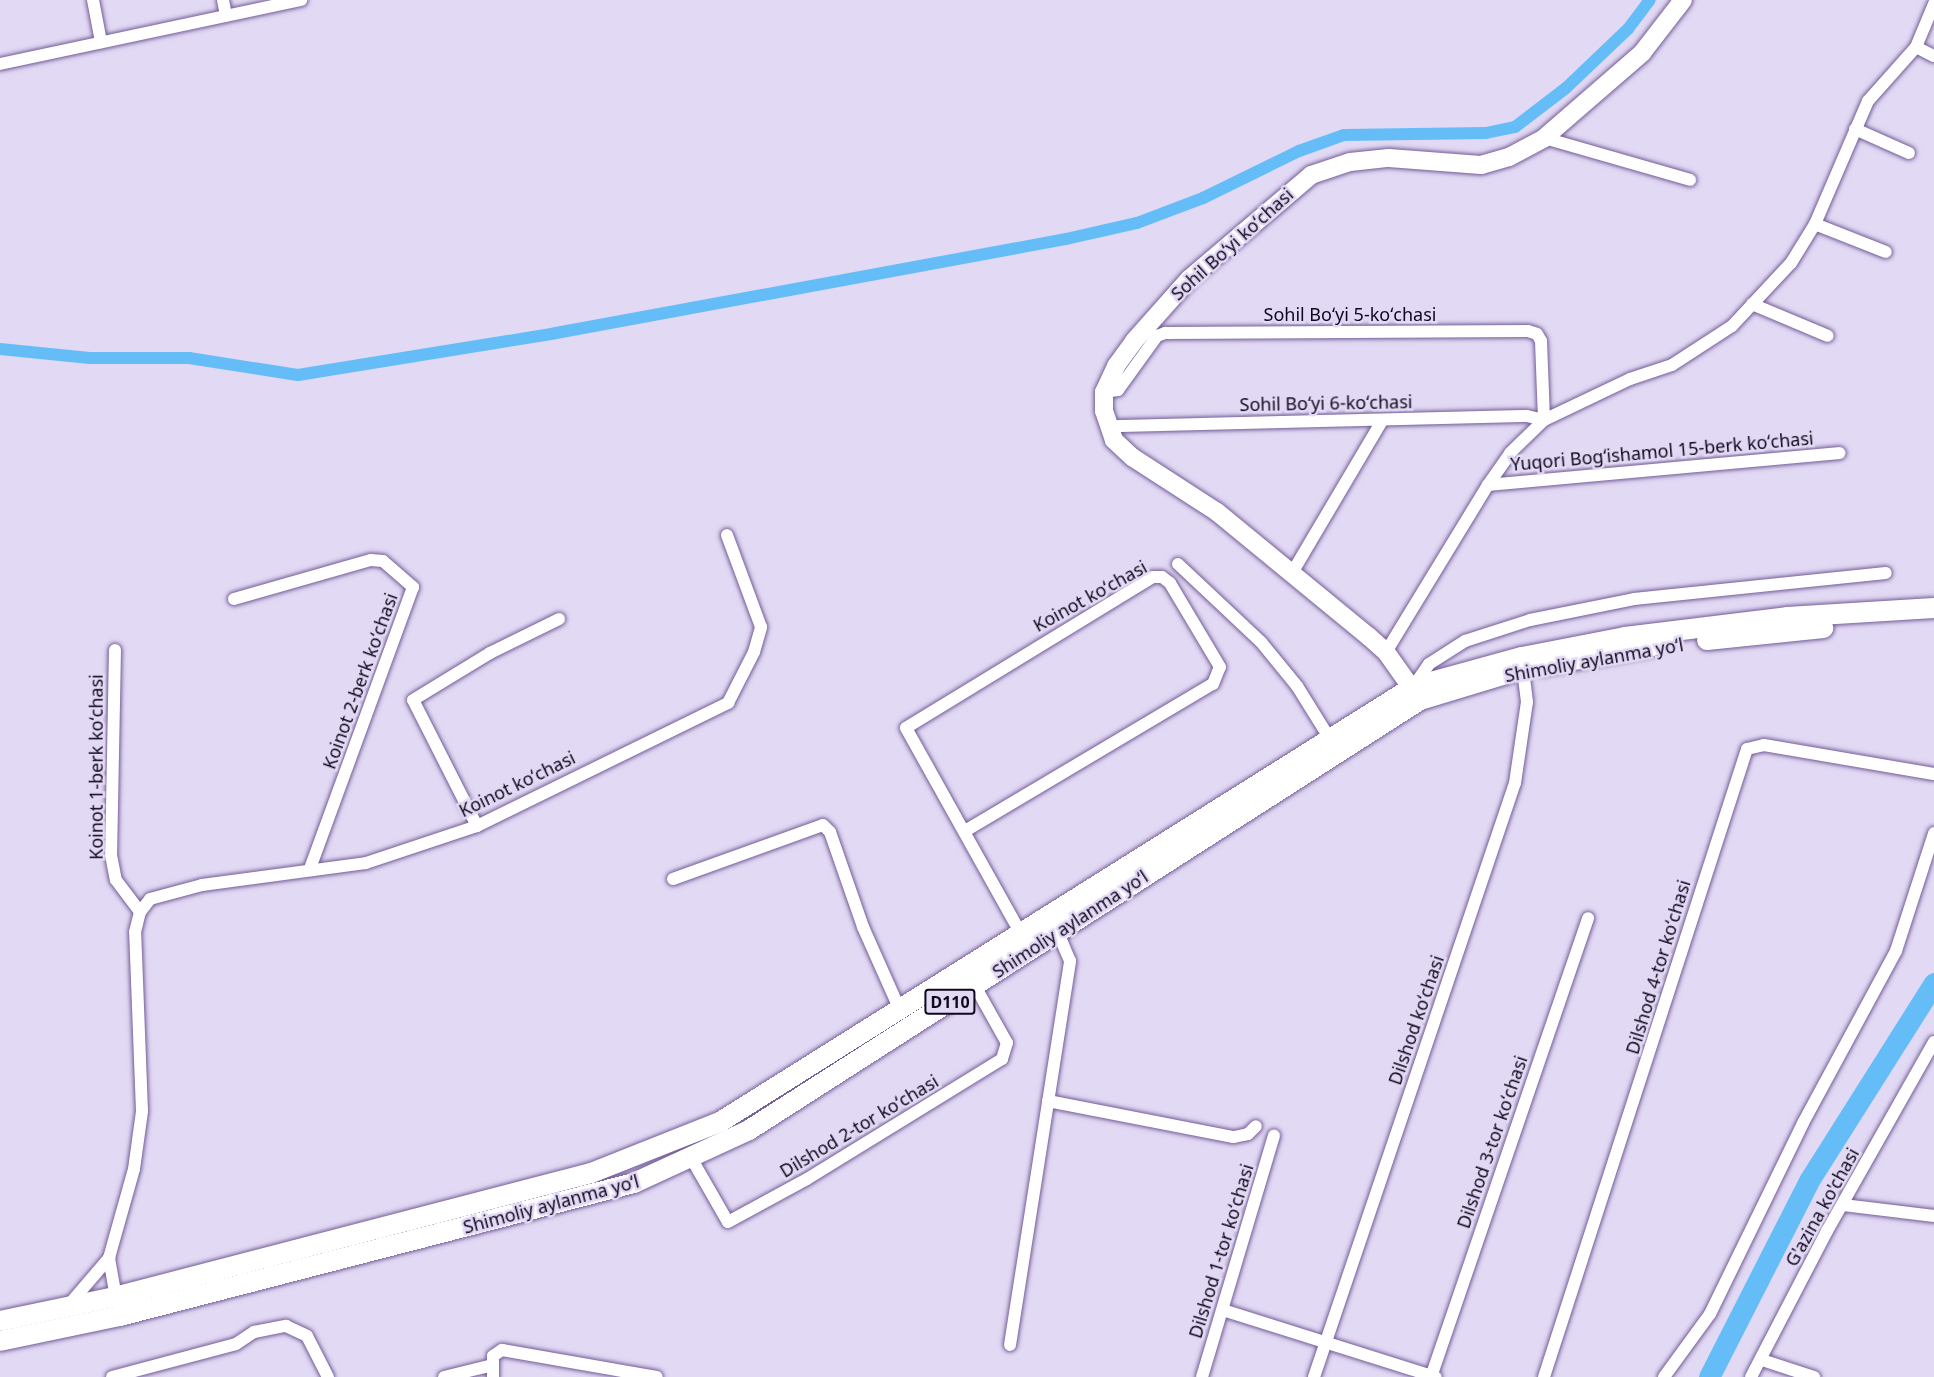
<!DOCTYPE html>
<meta charset="utf-8">
<style>
body{margin:0}
#map{position:relative;width:1934px;height:1377px;overflow:hidden;background:#e2d9f4;font-family:"Noto Sans",sans-serif}
div>[style]{position:absolute}
.canal>*{height:12px;margin:-6px;padding:0 6px;transform-origin:6px;border-radius:6px;background:#65bdf7}
.river>*{height:21px;margin:-10.5px;padding:0 10.5px;transform-origin:10.5px;border-radius:10.5px;background:#65bdf7}
.roads{filter:drop-shadow(0 0 2px #735d99) drop-shadow(0 0 2px #735d99)}
.minor>*{height:12px;margin:-6px;padding:0 6px;transform-origin:6px;border-radius:6px;background:#fff}
.secondary>*{height:18px;margin:-9px;padding:0 9px;transform-origin:9px;border-radius:9px;background:#fff}
.primary>*{height:20px;margin:-10px;padding:0 10px;transform-origin:10px;border-radius:10px;background:#fff}
span{translate:-50% -50%;white-space:nowrap;text-align:center;line-height:1.15;-webkit-text-stroke:5px #e2d9f4;paint-order:stroke}
.shield-label span{padding:2px 4px;background:#e2d9f4;border:2px solid;border-radius:4px;-webkit-text-stroke-width:0}
.shield-label{font-size:16px;color:#10061d;font-weight:700}
.street-label{font-size:18px;color:#10061d}
</style>
<div id="map">
<div class="canal">
<i style="left:0;top:349px;width:90px;rotate:5.7deg"></i>
<i style="left:90px;top:358px;width:99px"></i>
<i style="left:189px;top:358px;width:110px;rotate:8.9deg"></i>
<i style="left:298px;top:375px;width:261px;rotate:-9.2deg"></i>
<i style="left:556px;top:333px;width:519px;rotate:-10.44deg"></i>
<i style="left:1066px;top:239px;width:73px;rotate:-12.7deg"></i>
<i style="left:1137px;top:223px;width:71px;rotate:-20.7deg"></i>
<i style="left:1203px;top:198px;width:107px;rotate:-26.1deg"></i>
<i style="left:1299px;top:151px;width:48px;rotate:-19.6deg"></i>
<i style="left:1344px;top:135px;width:142px;rotate:-0.8deg"></i>
<i style="left:1486px;top:133px;width:30px;rotate:-12deg"></i>
<i style="left:1515px;top:127px;width:64px;rotate:-37.4deg"></i>
<i style="left:1566px;top:88px;width:86px;rotate:-43.6deg"></i>
<i style="left:1628px;top:29px;width:36px;rotate:-53deg"></i>
</div>
<div class="river">
<i style="left:1709px;top:1377px;width:222px;rotate:-63deg"></i>
<i style="left:1810px;top:1179px;width:232px;rotate:-57.7deg"></i>
</div>
<div class="roads">
<div class="minor">
<i style="left:93px;top:0;width:43px;rotate:79.2deg"></i>
<i style="left:223px;top:0;width:16px;rotate:79deg"></i>
<i style="left:1916px;top:47px;width:20px;rotate:27deg"></i>
<i style="left:0;top:64px;width:308px;rotate:-12deg"></i>
<i style="left:1855px;top:129px;width:59px;rotate:24deg"></i>
<i style="left:1544px;top:138px;width:152px;rotate:16deg"></i>
<i style="left:1815px;top:224px;width:76px;rotate:21.5deg"></i>
<i style="left:1752px;top:304px;width:82px;rotate:22.8deg"></i>
<i style="left:1104px;top:392px;width:14px;rotate:-8deg"></i>
<i style="left:1118px;top:390px;width:67px;rotate:-54.2deg"></i>
<i style="left:1157px;top:336px;width:9px;rotate:-21deg"></i>
<i style="left:1165px;top:333px;width:363px;rotate:-0.3deg"></i>
<i style="left:1528px;top:331px;width:9px;rotate:18deg"></i>
<i style="left:1537px;top:334px;width:8px;rotate:60deg"></i>
<i style="left:1541px;top:341px;width:79px;rotate:87.8deg"></i>
<i style="left:1544px;top:420px;width:18px;rotate:-167deg"></i>
<i style="left:1526px;top:416px;width:419px;rotate:178.6deg"></i>
<i style="left:1488px;top:485px;width:353px;rotate:-5.2deg"></i>
<i style="left:1178px;top:564px;width:114px;rotate:43.2deg"></i>
<i style="left:1261px;top:642px;width:57px;rotate:50.7deg"></i>
<i style="left:1297px;top:686px;width:62px;rotate:58.1deg"></i>
<i style="left:1292px;top:573px;width:177px;rotate:-59.4deg"></i>
<i style="left:234px;top:599px;width:142px;rotate:-15.9deg"></i>
<i style="left:371px;top:560px;width:12px;rotate:5deg"></i>
<i style="left:383px;top:561px;width:40px;rotate:41deg"></i>
<i style="left:413px;top:587px;width:300px;rotate:110.1deg"></i>
<i style="left:115px;top:650px;width:205px;rotate:91.1deg"></i>
<i style="left:111px;top:855px;width:25px;rotate:79deg"></i>
<i style="left:116px;top:880px;width:40px;rotate:53deg"></i>
<i style="left:1386px;top:652px;width:196px;rotate:-58.6deg"></i>
<i style="left:1488px;top:485px;width:39px;rotate:-55deg"></i>
<i style="left:1510px;top:453px;width:47px;rotate:-44.1deg"></i>
<i style="left:1544px;top:420px;width:95px;rotate:-25.5deg"></i>
<i style="left:1630px;top:379px;width:44px;rotate:-18.4deg"></i>
<i style="left:1672px;top:365px;width:72px;rotate:-33deg"></i>
<i style="left:1732px;top:326px;width:86px;rotate:-46.9deg"></i>
<i style="left:1791px;top:263px;width:46px;rotate:-58.4deg"></i>
<i style="left:1815px;top:224px;width:134px;rotate:-66.7deg"></i>
<i style="left:1868px;top:101px;width:72px;rotate:-48.4deg"></i>
<i style="left:1916px;top:47px;width:47px;rotate:-67.3deg"></i>
<i style="left:1413px;top:687px;width:28px;rotate:-55deg"></i>
<i style="left:1429px;top:664px;width:43px;rotate:-32.6deg"></i>
<i style="left:1465px;top:641px;width:68px;rotate:-17.9deg"></i>
<i style="left:1530px;top:620px;width:106px;rotate:-11.4deg"></i>
<i style="left:1634px;top:599px;width:253px;rotate:-5.9deg"></i>
<i style="left:477px;top:826px;width:141px;rotate:-116.9deg"></i>
<i style="left:413px;top:700px;width:90px;rotate:-31.4deg"></i>
<i style="left:490px;top:653px;width:77px;rotate:-26.2deg"></i>
<i style="left:965px;top:831px;width:288px;rotate:-30.7deg"></i>
<i style="left:1213px;top:684px;width:18px;rotate:-68deg"></i>
<i style="left:1220px;top:667px;width:98px;rotate:-120.8deg"></i>
<i style="left:1170px;top:583px;width:10px;rotate:-143deg"></i>
<i style="left:1162px;top:577px;width:9px;rotate:180deg"></i>
<i style="left:1153px;top:577px;width:289px;rotate:148.6deg"></i>
<i style="left:906px;top:728px;width:242px;rotate:60.8deg"></i>
<i style="left:673px;top:879px;width:159px;rotate:-19.8deg"></i>
<i style="left:823px;top:825px;width:10px;rotate:45deg"></i>
<i style="left:830px;top:832px;width:101px;rotate:70.8deg"></i>
<i style="left:863px;top:927px;width:91px;rotate:66deg"></i>
<i style="left:1048px;top:1101px;width:189px;rotate:11deg"></i>
<i style="left:1234px;top:1137px;width:14px;rotate:-12deg"></i>
<i style="left:1248px;top:1134px;width:11px;rotate:-45deg"></i>
<i style="left:690px;top:1156px;width:76px;rotate:60.1deg"></i>
<i style="left:728px;top:1222px;width:90px;rotate:-28.6deg"></i>
<i style="left:807px;top:1179px;width:229px;rotate:-31.6deg"></i>
<i style="left:1002px;top:1059px;width:17px;rotate:-73deg"></i>
<i style="left:1007px;top:1043px;width:65px;rotate:-119.3deg"></i>
<i style="left:1843px;top:1205px;width:92px;rotate:6.9deg"></i>
<i style="left:117px;top:1303px;width:46px;rotate:-100.1deg"></i>
<i style="left:109px;top:1258px;width:92px;rotate:-74.3deg"></i>
<i style="left:134px;top:1169px;width:59px;rotate:-82.1deg"></i>
<i style="left:142px;top:1111px;width:179px;rotate:-92.2deg"></i>
<i style="left:135px;top:932px;width:21px;rotate:-76deg"></i>
<i style="left:140px;top:912px;width:16px;rotate:-52deg"></i>
<i style="left:150px;top:899px;width:54px;rotate:-15.1deg"></i>
<i style="left:202px;top:885px;width:165px;rotate:-7.6deg"></i>
<i style="left:366px;top:863px;width:117px;rotate:-18.4deg"></i>
<i style="left:477px;top:826px;width:280px;rotate:-26.1deg"></i>
<i style="left:728px;top:703px;width:57px;rotate:-63deg"></i>
<i style="left:754px;top:652px;width:26px;rotate:-74deg"></i>
<i style="left:761px;top:627px;width:98px;rotate:-110.3deg"></i>
<i style="left:67px;top:1307px;width:65px;rotate:-49.4deg"></i>
<i style="left:1223px;top:1310px;width:223px;rotate:17.5deg"></i>
<i style="left:1010px;top:1345px;width:389px;rotate:-81.1deg"></i>
<i style="left:1070px;top:961px;width:33px;rotate:-113deg"></i>
<i style="left:1762px;top:1360px;width:55px;rotate:18.1deg"></i>
<i style="left:112px;top:1377px;width:128px;rotate:-14.9deg"></i>
<i style="left:236px;top:1344px;width:22px;rotate:-34deg"></i>
<i style="left:254px;top:1332px;width:33px;rotate:-11deg"></i>
<i style="left:286px;top:1326px;width:23px;rotate:25deg"></i>
<i style="left:307px;top:1336px;width:46px;rotate:62.9deg"></i>
<i style="left:444px;top:1377px;width:50px;rotate:-13.8deg"></i>
<i style="left:493px;top:1377px;width:21px;rotate:-90deg"></i>
<i style="left:493px;top:1356px;width:11px;rotate:-34deg"></i>
<i style="left:502px;top:1350px;width:157px;rotate:9.9deg"></i>
<i style="left:1202px;top:1377px;width:252px;rotate:-73.4deg"></i>
<i style="left:1314px;top:1377px;width:627px;rotate:-71.31deg"></i>
<i style="left:1515px;top:783px;width:82px;rotate:-81.6deg"></i>
<i style="left:1527px;top:702px;width:33px;rotate:-97deg"></i>
<i style="left:1431px;top:1377px;width:485px;rotate:-71.1deg"></i>
<i style="left:1544px;top:1377px;width:660px;rotate:-72.09deg"></i>
<i style="left:1747px;top:749px;width:17px;rotate:-13deg"></i>
<i style="left:1764px;top:745px;width:172px;rotate:9.7deg"></i>
<i style="left:1664px;top:1377px;width:78px;rotate:-53.9deg"></i>
<i style="left:1710px;top:1314px;width:212px;rotate:-64deg"></i>
<i style="left:1803px;top:1123px;width:196px;rotate:-61.6deg"></i>
<i style="left:1896px;top:951px;width:124px;rotate:-72.1deg"></i>
<i style="left:1751px;top:1377px;width:165px;rotate:-62.5deg"></i>
<i style="left:1827px;top:1231px;width:217px;rotate:-60.5deg"></i>
</div>
<div class="secondary">
<i style="left:1420px;top:700px;width:59px;rotate:-125.3deg"></i>
<i style="left:1386px;top:652px;width:24px;rotate:-138deg"></i>
<i style="left:1368px;top:636px;width:195px;rotate:-140.6deg"></i>
<i style="left:1217px;top:512px;width:101px;rotate:-147.1deg"></i>
<i style="left:1132px;top:457px;width:25px;rotate:-137deg"></i>
<i style="left:1114px;top:440px;width:31px;rotate:-109deg"></i>
<i style="left:1104px;top:411px;width:19px;rotate:-90deg"></i>
<i style="left:1104px;top:392px;width:29px;rotate:-65deg"></i>
<i style="left:1116px;top:366px;width:31px;rotate:-54deg"></i>
<i style="left:1134px;top:341px;width:83px;rotate:-48.4deg"></i>
<i style="left:1189px;top:279px;width:160px;rotate:-40.4deg"></i>
<i style="left:1311px;top:175px;width:41px;rotate:-18.4deg"></i>
<i style="left:1350px;top:162px;width:39px;rotate:-6deg"></i>
<i style="left:1389px;top:158px;width:92px;rotate:4.4deg"></i>
<i style="left:1481px;top:165px;width:29px;rotate:-16deg"></i>
<i style="left:1509px;top:157px;width:40px;rotate:-28deg"></i>
<i style="left:1544px;top:138px;width:130px;rotate:-40.9deg"></i>
<i style="left:1642px;top:53px;width:67px;rotate:-52.3deg"></i>
</div>
<div class="primary">
<i style="left:1707px;top:640px;width:117px;rotate:-5.9deg"></i>
<i style="left:1541px;top:666px;width:114px;rotate:-10.1deg"></i>
<i style="left:0;top:1321px;width:117px;rotate:-11.8deg"></i>
<i style="left:115px;top:1297px;width:492px;rotate:-14.6deg"></i>
<i style="left:591px;top:1173px;width:139px;rotate:-21.6deg"></i>
<i style="left:720px;top:1122px;width:818px;rotate:-32.12deg"></i>
<i style="left:1413px;top:687px;width:113px;rotate:-15.4deg"></i>
<i style="left:1522px;top:657px;width:105px;rotate:-11deg"></i>
<i style="left:1625px;top:637px;width:163px;rotate:-7deg"></i>
<i style="left:1787px;top:617px;width:147px;rotate:-3.5deg"></i>
<i style="left:0;top:1341px;width:123px;rotate:-11.8deg"></i>
<i style="left:120px;top:1316px;width:531px;rotate:-14.51deg"></i>
<i style="left:634px;top:1183px;width:127px;rotate:-24.7deg"></i>
<i style="left:749px;top:1130px;width:797px;rotate:-32.65deg"></i>
<i style="left:1420px;top:700px;width:93px;rotate:-16.9deg"></i>
</div>
</div>
<div class="shield-label">
<span style="left:950px;top:1002px">D110</span>
</div>
<div class="street-label">
<span style="left:1232px;top:244px;rotate:-42deg">Sohil Boʻyi koʻchasi</span>
<span style="left:1350px;top:314px">Sohil Boʻyi 5-koʻchasi</span>
<span style="left:1326px;top:403px;rotate:-1deg">Sohil Boʻyi 6-koʻchasi</span>
<span style="left:1662px;top:451px;rotate:-5deg">Yuqori Bogʻishamol 15-berk koʻchasi</span>
<span style="left:1090px;top:596px;rotate:-29deg">Koinot koʻchasi</span>
<span style="left:1594px;top:660px;rotate:-10deg">Shimoliy aylanma yoʻl</span>
<span style="left:360px;top:681px;rotate:-70deg">Koinot 2-berk koʻchasi</span>
<span style="left:96px;top:767px;rotate:-90deg">Koinot 1-berk koʻchasi</span>
<span style="left:517px;top:784px;rotate:-26deg">Koinot koʻchasi</span>
<span style="left:1070px;top:924px;rotate:-33deg">Shimoliy aylanma yoʻl</span>
<span style="left:1658px;top:967px;rotate:-73deg">Dilshod 4-tor koʻchasi</span>
<span style="left:1416px;top:1020px;rotate:-71deg">Dilshod koʻchasi</span>
<span style="left:859px;top:1126px;rotate:-31deg">Dilshod 2-tor koʻchasi</span>
<span style="left:1492px;top:1142px;rotate:-71deg">Dilshod 3-tor koʻchasi</span>
<span style="left:551px;top:1204px;rotate:-15deg">Shimoliy aylanma yoʻl</span>
<span style="left:1822px;top:1207px;rotate:-61deg">G'azina ko'chasi</span>
<span style="left:1221px;top:1251px;rotate:-73deg">Dilshod 1-tor koʻchasi</span>
</div>
</div>
